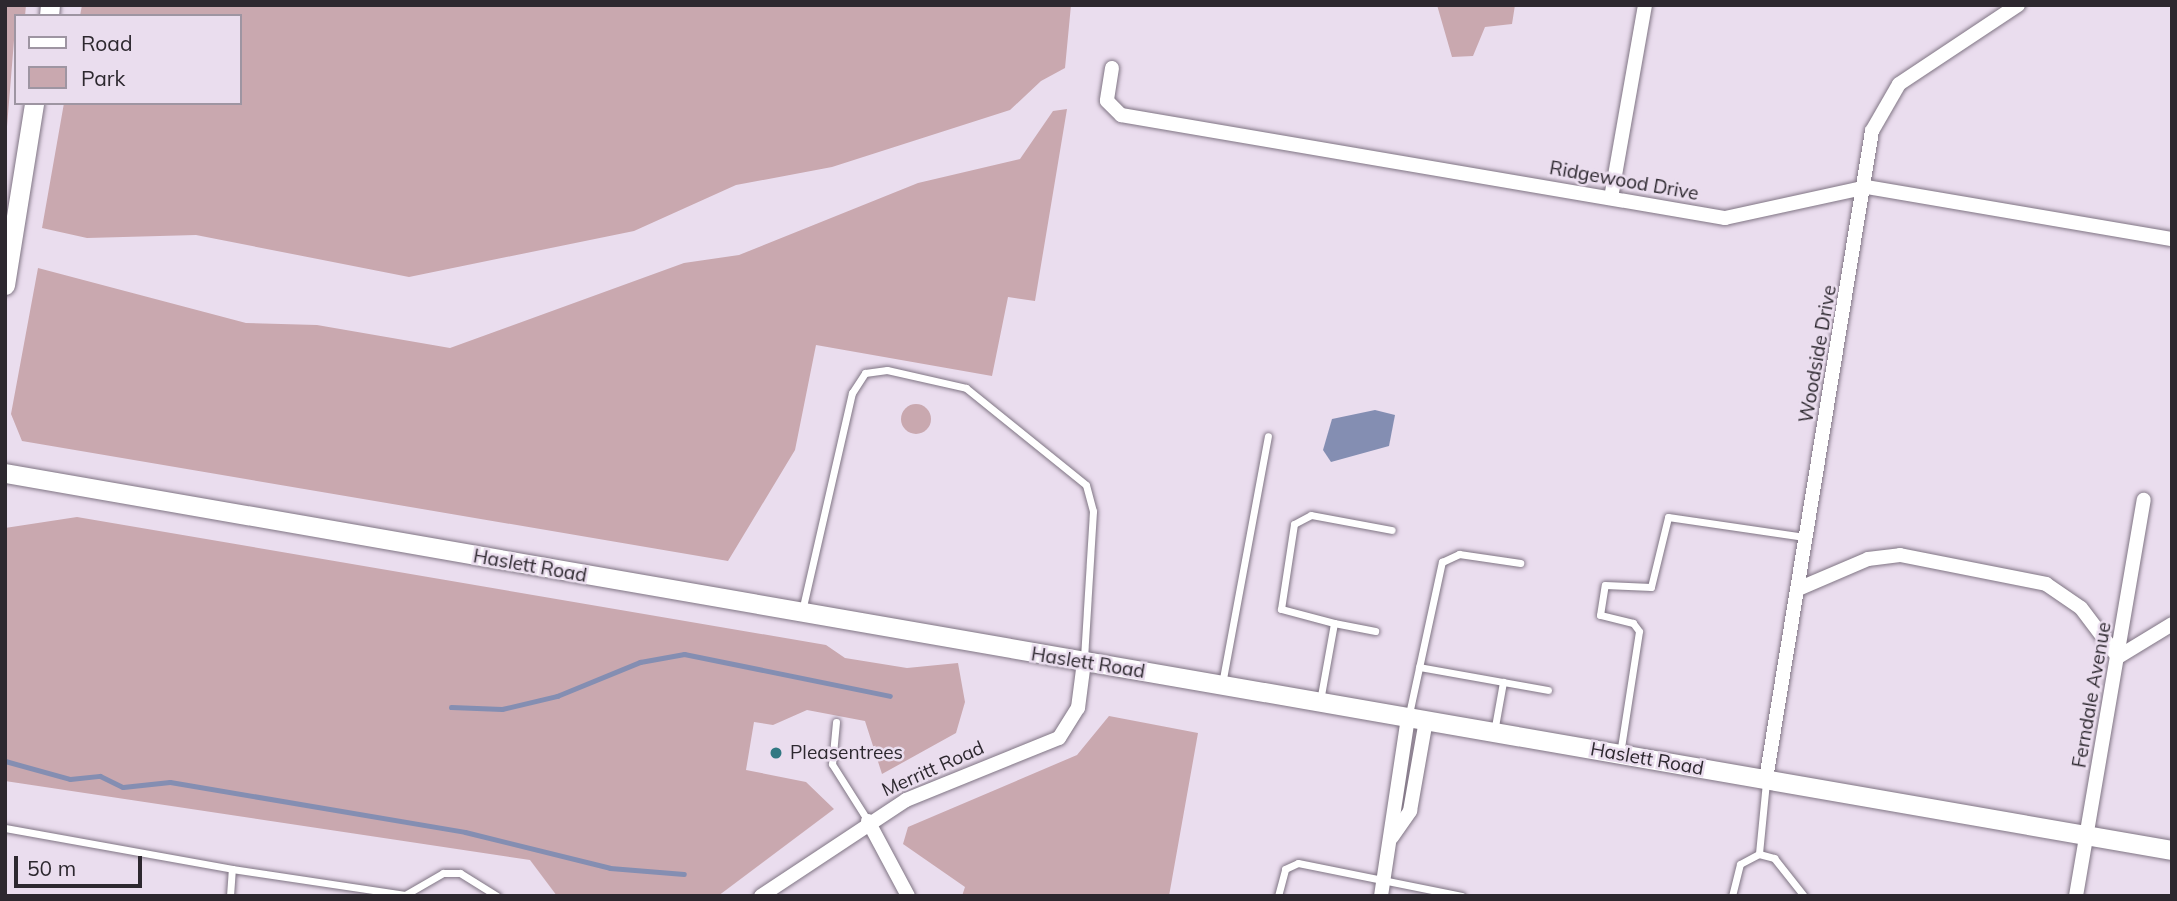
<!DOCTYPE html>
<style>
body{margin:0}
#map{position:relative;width:2177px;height:901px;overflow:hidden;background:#eaddee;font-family:Mulish,sans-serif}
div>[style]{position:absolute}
.green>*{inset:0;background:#c9a8af}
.round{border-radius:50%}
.water>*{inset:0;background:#848eb2}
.stream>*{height:5px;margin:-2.5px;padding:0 2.5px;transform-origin:2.5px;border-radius:2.5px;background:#848eb2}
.roads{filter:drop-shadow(0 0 2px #807584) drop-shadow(0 0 2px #807584)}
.lane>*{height:7px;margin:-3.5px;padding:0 3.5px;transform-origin:3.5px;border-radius:3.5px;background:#fff}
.street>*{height:14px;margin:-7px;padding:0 7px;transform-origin:7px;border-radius:7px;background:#fff}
.secondary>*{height:19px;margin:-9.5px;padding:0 9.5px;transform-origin:9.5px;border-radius:9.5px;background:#fff}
.dots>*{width:19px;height:19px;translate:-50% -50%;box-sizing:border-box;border:4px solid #eaddee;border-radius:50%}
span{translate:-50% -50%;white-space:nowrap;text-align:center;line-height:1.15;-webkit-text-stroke:5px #eaddee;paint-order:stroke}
.street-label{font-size:19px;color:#2d282f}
.poi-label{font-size:19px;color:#2d282f}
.left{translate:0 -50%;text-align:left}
.frame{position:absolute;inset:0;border:7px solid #2d282f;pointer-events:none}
.legend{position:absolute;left:14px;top:14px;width:228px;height:91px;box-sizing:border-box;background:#eaddee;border:2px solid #9e95a2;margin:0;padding:9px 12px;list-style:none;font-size:21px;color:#2d282f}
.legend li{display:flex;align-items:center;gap:14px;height:35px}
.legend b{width:35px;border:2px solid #9e95a2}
.scale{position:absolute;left:14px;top:856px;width:128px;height:32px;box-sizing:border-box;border:4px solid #2d282f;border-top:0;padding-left:9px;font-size:21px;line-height:24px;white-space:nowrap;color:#2d282f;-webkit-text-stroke:5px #eaddee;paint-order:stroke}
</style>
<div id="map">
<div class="green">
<i style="clip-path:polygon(5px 5px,26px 5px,25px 16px,16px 16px,5px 151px)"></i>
<i style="clip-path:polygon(82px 5px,1071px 5px,1065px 68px,1041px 81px,1010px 110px,832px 167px,736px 185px,634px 231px,409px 277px,196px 235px,87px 238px,42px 228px,64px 103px,240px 103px,240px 16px,80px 16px)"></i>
<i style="clip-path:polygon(1437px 5px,1515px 5px,1512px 24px,1485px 27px,1473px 56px,1452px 57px)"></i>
<i style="clip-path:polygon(1067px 109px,1035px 301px,1008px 297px,992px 376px,816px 345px,795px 450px,728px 561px,22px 441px,11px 414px,38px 268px,246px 323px,317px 325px,450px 348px,684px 263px,739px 255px,918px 183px,1020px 159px,1053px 111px)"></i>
<i class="round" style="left:901px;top:404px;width:30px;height:30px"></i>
<i style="clip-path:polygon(77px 517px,826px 645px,845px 658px,907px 668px,958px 663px,965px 702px,956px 733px,882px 774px,865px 721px,807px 710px,773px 725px,754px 722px,746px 770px,806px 782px,834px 809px,718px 896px,557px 896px,530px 860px,5px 781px,5px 528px)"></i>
<i style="clip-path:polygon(1109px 716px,1198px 733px,1169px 896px,962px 896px,965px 887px,903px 844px,908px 827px,1077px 755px)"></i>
</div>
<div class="water">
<i style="clip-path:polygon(1375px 410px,1395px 415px,1389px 446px,1331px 462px,1323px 450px,1332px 419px)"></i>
</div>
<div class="stream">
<i style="left:451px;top:707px;width:51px;rotate:2.2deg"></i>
<i style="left:502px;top:709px;width:57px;rotate:-13.3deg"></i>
<i style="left:557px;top:696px;width:90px;rotate:-22.3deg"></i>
<i style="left:640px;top:662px;width:45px;rotate:-10.3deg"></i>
<i style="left:684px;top:654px;width:210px;rotate:11.5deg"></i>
<i style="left:5px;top:761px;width:67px;rotate:15.5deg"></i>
<i style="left:70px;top:779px;width:30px;rotate:-6deg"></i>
<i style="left:100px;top:776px;width:25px;rotate:26deg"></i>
<i style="left:123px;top:787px;width:47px;rotate:-6.1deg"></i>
<i style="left:170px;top:782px;width:299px;rotate:9.6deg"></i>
<i style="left:465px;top:832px;width:149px;rotate:13.9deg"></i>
<i style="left:610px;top:868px;width:74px;rotate:4.6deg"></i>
</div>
<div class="roads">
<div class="lane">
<i style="left:802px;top:611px;width:224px;rotate:-77.1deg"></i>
<i style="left:852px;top:393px;width:24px;rotate:-57deg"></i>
<i style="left:865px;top:373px;width:22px;rotate:-8deg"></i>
<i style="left:887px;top:370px;width:81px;rotate:12.8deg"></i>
<i style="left:966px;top:388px;width:154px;rotate:38.9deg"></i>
<i style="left:1086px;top:485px;width:27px;rotate:75deg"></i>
<i style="left:1093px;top:511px;width:147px;rotate:93.5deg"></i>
<i style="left:1334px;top:623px;width:42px;rotate:11deg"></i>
<i style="left:1419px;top:667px;width:131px;rotate:10.1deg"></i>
<i style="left:1222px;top:684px;width:252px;rotate:-79.5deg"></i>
<i style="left:1320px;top:701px;width:79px;rotate:-79.8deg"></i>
<i style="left:1334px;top:623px;width:55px;rotate:-165.2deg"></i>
<i style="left:1281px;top:609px;width:86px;rotate:-81.3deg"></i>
<i style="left:1294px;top:524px;width:19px;rotate:-28deg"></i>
<i style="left:1311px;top:515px;width:82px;rotate:10.5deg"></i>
<i style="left:1409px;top:714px;width:156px;rotate:-77.8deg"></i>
<i style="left:1442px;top:562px;width:19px;rotate:-25deg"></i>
<i style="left:1459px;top:554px;width:62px;rotate:8.4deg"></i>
<i style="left:836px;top:722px;width:42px;rotate:95.4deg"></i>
<i style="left:832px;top:764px;width:67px;rotate:57.7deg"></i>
<i style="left:1494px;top:732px;width:51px;rotate:-79.8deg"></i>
<i style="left:1620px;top:754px;width:124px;rotate:-81.2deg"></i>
<i style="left:1639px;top:631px;width:10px;rotate:-127deg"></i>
<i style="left:1633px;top:623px;width:34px;rotate:-166deg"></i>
<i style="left:1600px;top:615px;width:30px;rotate:-81deg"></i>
<i style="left:1605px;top:585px;width:46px;rotate:2.5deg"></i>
<i style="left:1651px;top:587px;width:72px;rotate:-76.3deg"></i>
<i style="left:1668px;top:517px;width:138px;rotate:8.3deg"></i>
<i style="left:1766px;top:782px;width:72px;rotate:95.6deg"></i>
<i style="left:1759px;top:854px;width:16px;rotate:15deg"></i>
<i style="left:1774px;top:858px;width:48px;rotate:51.7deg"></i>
<i style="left:5px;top:828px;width:231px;rotate:10.2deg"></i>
<i style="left:230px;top:896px;width:27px;rotate:-86deg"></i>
<i style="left:232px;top:869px;width:175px;rotate:8.5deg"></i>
<i style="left:405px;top:895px;width:44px;rotate:-30.1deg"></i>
<i style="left:443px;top:873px;width:17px"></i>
<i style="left:460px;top:873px;width:44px;rotate:31.9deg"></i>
<i style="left:1278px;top:896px;width:28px;rotate:-75deg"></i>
<i style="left:1285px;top:869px;width:14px;rotate:-25deg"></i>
<i style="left:1298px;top:863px;width:167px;rotate:11.4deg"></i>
<i style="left:1732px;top:896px;width:33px;rotate:-76deg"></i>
<i style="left:1740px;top:864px;width:21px;rotate:-28deg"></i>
</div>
<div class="street">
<i style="left:1112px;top:68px;width:33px;rotate:99deg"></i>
<i style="left:1107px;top:101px;width:20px;rotate:45deg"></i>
<i style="left:1121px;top:115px;width:613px;rotate:9.68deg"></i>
<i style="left:1725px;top:218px;width:145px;rotate:-12.3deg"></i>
<i style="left:1867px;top:187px;width:309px;rotate:9.7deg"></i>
<i style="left:1611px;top:198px;width:196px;rotate:-80deg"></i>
<i style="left:1798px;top:589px;width:76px;rotate:-23.2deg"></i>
<i style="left:1868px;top:559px;width:32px;rotate:-7deg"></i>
<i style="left:1900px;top:555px;width:149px;rotate:11.2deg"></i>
<i style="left:2046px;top:584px;width:42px;rotate:34.4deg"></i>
<i style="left:2081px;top:608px;width:61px;rotate:52.9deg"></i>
<i style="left:2118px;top:657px;width:63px;rotate:-31.4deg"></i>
<i style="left:1766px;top:779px;width:657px;rotate:-80.71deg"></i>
<i style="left:1872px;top:131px;width:54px;rotate:-60.1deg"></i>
<i style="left:1899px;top:84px;width:143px;rotate:-33.6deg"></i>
<i style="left:868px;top:821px;width:85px;rotate:61.9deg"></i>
<i style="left:1392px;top:837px;width:32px;rotate:-55deg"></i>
<i style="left:1410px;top:811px;width:92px;rotate:-80deg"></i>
<i style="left:761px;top:896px;width:174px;rotate:-33.5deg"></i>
<i style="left:906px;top:800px;width:165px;rotate:-22.1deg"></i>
<i style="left:1059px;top:738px;width:36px;rotate:-58deg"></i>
<i style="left:1078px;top:708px;width:46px;rotate:-82.6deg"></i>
<i style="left:1381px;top:896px;width:181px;rotate:-81.4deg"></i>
<i style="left:2076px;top:896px;width:402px;rotate:-80.3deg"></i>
</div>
<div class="secondary">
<i style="left:49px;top:16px;width:11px;rotate:-85deg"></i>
<i style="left:5px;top:285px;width:184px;rotate:-80.9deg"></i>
<i style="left:5px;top:473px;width:2200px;rotate:9.87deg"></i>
</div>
</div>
<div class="dots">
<i style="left:776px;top:753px;background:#317882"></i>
</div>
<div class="street-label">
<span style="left:1624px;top:181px;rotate:10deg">Ridgewood Drive</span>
<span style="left:1818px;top:354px;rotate:-80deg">Woodside Drive</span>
<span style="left:530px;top:566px;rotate:10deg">Haslett Road</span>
<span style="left:1088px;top:663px;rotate:9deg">Haslett Road</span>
<span style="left:2092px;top:695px;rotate:-80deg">Ferndale Avenue</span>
<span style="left:1647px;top:759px;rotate:10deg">Haslett Road</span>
<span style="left:933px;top:769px;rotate:-24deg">Merritt Road</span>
</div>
<div class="poi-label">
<span class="left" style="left:790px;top:753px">Pleasentrees</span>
</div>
<div class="frame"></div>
<ul class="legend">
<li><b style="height:9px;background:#fff"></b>Road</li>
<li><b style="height:19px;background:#c9a8af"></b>Park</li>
</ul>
<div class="scale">50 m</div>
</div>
